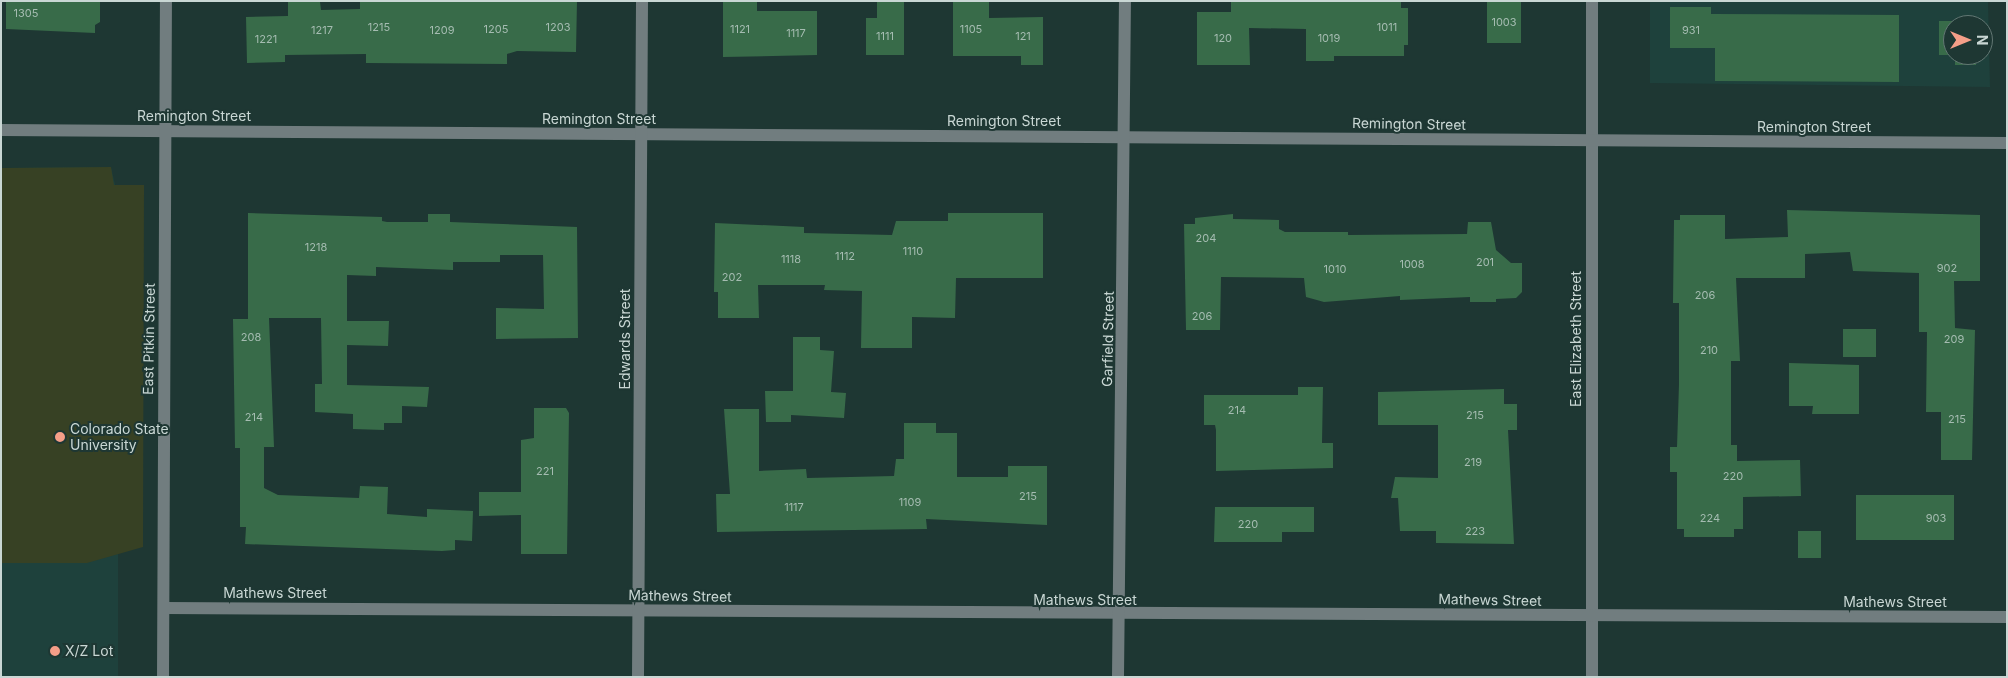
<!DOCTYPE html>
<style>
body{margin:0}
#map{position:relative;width:2008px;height:678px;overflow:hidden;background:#1e3733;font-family:Inter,sans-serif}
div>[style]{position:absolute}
.built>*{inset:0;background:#1e413c}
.green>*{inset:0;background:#374124}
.building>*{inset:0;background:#386b49;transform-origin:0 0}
.minor>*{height:12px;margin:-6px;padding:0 6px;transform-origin:6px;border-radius:6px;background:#717d7f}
.dots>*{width:14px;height:14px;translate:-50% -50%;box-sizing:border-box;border:2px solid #1e3733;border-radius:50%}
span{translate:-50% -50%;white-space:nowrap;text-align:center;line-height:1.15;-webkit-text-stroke:4px #1e3733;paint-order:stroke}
.number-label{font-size:11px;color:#a5bcb1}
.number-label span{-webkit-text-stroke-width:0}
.street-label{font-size:14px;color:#c9d7d4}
.poi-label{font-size:14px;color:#c9d7d4}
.left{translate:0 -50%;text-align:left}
.frame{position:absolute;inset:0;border:2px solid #c9d7d4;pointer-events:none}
.north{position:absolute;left:1943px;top:15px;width:50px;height:50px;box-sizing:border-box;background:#1e3733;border:1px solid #627773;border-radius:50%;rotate:90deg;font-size:14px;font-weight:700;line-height:20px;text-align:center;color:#c9d7d4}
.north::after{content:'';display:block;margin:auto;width:18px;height:22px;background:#f49e88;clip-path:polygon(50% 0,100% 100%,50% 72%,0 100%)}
</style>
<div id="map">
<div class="built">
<i style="clip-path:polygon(evenodd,1650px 1px,1988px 1px,1990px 87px,1650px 83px,1650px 1px,1953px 25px,1983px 25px,1983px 55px,1953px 55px,1953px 25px)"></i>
<i style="clip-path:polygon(111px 167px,118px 198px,118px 677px,1px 677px,1px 168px)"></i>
</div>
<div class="green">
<i style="clip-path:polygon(111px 167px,114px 185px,144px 185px,143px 547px,87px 563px,1px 563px,1px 168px)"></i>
</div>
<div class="building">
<i style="clip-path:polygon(6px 1px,100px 1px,100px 22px,95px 25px,95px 33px,6px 29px)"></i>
<i style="clip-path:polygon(288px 1px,320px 2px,321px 10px,360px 9px,360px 1px,577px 1px,576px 52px,517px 51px,507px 54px,507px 64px,366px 63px,366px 54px,285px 55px,285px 62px,247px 63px,246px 17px,288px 16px)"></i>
<i style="clip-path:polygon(723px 1px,757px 1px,757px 11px,817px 11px,817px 55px,723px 57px)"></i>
<i style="clip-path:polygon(877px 1px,904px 1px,904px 55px,866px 55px,866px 18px,877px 18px)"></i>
<i style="clip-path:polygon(953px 1px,989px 1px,989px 18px,1043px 17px,1043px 65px,1021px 65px,1021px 56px,953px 56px)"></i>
<i style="clip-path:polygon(1231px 1px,1401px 1px,1401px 8px,1408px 8px,1408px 45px,1404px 45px,1404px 56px,1334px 56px,1334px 61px,1306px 61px,1306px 29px,1249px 28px,1250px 65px,1197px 65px,1197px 12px,1231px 12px)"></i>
<i style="left:1521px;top:1px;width:42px;height:34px;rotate:90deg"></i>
<i style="clip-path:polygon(1670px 7px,1711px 7px,1711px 14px,1899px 15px,1899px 82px,1715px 81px,1715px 48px,1670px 48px)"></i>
<i style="clip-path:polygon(1939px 21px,1976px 21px,1976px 25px,1953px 25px,1953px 55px,1976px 55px,1976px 65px,1955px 65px,1955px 55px,1939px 55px)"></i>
<i style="clip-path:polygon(1787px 210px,1980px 215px,1980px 281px,1954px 281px,1955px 328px,1975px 330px,1972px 460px,1941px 460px,1941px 412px,1926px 412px,1927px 332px,1919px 332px,1919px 273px,1853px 271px,1850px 252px,1805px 254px,1805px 278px,1736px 278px,1740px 361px,1731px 361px,1731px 445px,1737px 445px,1737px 461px,1800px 460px,1801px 496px,1743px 497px,1743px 529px,1734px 529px,1734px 537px,1684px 537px,1684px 529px,1677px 529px,1677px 472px,1670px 472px,1670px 447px,1677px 447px,1679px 384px,1679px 303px,1673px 303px,1674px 220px,1680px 220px,1680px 215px,1725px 215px,1725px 239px,1788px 237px)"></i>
<i style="clip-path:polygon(248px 213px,382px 217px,382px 221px,387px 222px,428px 222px,428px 214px,450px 214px,450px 222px,577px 227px,578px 338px,496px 339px,496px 308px,544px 309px,543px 255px,500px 255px,500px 262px,453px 262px,453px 270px,376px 267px,376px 276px,347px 275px,347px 321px,389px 321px,388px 346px,347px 345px,347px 385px,429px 387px,427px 407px,402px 406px,402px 423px,384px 423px,384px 430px,353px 429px,353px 414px,315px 412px,315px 384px,322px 384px,321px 318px,269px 318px,274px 447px,264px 447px,264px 488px,278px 495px,359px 498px,360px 486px,388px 487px,387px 514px,427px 517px,427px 509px,473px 511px,472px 541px,455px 540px,455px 550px,442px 551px,245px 544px,246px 527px,240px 527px,240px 448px,235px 448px,233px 319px,248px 319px)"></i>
<i style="clip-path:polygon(948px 213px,1043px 213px,1043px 278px,956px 278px,955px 318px,912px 317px,912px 348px,861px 348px,862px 291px,824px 290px,825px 285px,758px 285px,759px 318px,718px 318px,718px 292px,714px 292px,715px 223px,804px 227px,804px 233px,892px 235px,896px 221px,948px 221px)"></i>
<i style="clip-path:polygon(1233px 214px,1233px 219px,1279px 220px,1279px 229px,1285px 232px,1348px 232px,1348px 235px,1467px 234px,1468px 222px,1491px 222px,1496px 250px,1511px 263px,1522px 263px,1522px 292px,1516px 298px,1496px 299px,1496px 302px,1470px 302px,1470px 297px,1400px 300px,1400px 296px,1324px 302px,1306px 297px,1304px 278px,1221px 277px,1220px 330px,1186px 330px,1184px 224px,1195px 224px,1195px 218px)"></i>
<i style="left:1843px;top:329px;width:33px;height:28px"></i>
<i style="clip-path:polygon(793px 337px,820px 337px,820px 350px,834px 351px,831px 392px,846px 393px,844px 418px,791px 415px,791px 422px,766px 422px,765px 391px,793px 391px)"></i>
<i style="clip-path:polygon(1789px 363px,1859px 365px,1859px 414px,1812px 414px,1813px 406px,1789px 406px)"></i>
<i style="clip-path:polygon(1298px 387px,1323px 387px,1322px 443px,1333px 443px,1333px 468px,1216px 471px,1216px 430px,1215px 425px,1204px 425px,1204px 395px,1298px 395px)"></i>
<i style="clip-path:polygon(1504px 389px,1504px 404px,1517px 404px,1517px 430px,1508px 430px,1514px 544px,1436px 543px,1436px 531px,1400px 531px,1398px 498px,1391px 498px,1395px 477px,1438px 478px,1438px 425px,1378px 425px,1378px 392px)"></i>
<i style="clip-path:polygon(534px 408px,566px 408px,569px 413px,567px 554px,521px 554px,521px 515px,479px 516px,479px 492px,521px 492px,521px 440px,534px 438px)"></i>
<i style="clip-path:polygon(724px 409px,759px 409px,759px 471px,806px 469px,807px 478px,894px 476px,896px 459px,904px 459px,904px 423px,936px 423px,936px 433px,957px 433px,957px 477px,1008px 477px,1008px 466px,1047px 466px,1047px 525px,926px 519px,927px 529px,717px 532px,716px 494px,730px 494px)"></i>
<i style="left:1954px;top:495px;width:45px;height:98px;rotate:90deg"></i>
<i style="clip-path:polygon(1215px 507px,1314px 507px,1314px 532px,1282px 532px,1282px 542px,1214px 542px)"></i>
<i style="left:1798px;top:531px;width:23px;height:27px"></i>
</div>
<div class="minor">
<i style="left:1592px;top:1px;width:676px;rotate:90deg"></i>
<i style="left:1px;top:130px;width:2006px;rotate:0.37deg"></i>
<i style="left:164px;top:608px;width:1843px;rotate:0.28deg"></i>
<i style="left:163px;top:677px;width:676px;rotate:-89.75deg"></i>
<i style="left:638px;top:677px;width:676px;rotate:-89.66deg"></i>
<i style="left:1118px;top:677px;width:676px;rotate:-89.41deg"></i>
</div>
<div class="dots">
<i style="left:60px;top:437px;background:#f49e88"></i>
<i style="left:55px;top:651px;background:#f49e88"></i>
</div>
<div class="number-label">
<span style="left:26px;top:13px">1305</span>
<span style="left:1504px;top:22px">1003</span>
<span style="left:379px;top:27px">1215</span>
<span style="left:558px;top:27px">1203</span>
<span style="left:1387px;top:27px">1011</span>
<span style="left:496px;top:29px">1205</span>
<span style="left:740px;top:29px">1121</span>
<span style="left:971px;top:29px">1105</span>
<span style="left:322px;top:30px">1217</span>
<span style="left:442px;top:30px">1209</span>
<span style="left:1691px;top:30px">931</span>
<span style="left:796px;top:33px">1117</span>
<span style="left:885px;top:36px">1111</span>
<span style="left:1023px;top:36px">121</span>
<span style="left:1223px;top:38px">120</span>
<span style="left:1329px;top:38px">1019</span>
<span style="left:266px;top:39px">1221</span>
<span style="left:1206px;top:238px">204</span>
<span style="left:316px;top:247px">1218</span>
<span style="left:913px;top:251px">1110</span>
<span style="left:845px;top:256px">1112</span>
<span style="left:791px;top:259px">1118</span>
<span style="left:1485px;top:262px">201</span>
<span style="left:1412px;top:264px">1008</span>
<span style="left:1947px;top:268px">902</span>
<span style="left:1335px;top:269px">1010</span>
<span style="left:732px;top:277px">202</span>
<span style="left:1705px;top:295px">206</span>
<span style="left:1202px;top:316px">206</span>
<span style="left:251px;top:337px">208</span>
<span style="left:1954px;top:339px">209</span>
<span style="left:1709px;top:350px">210</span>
<span style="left:1237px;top:410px">214</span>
<span style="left:1475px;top:415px">215</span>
<span style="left:254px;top:417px">214</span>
<span style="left:1957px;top:419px">215</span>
<span style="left:1473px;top:462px">219</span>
<span style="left:545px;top:471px">221</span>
<span style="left:1733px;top:476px">220</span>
<span style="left:1028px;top:496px">215</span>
<span style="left:910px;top:502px">1109</span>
<span style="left:794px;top:507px">1117</span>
<span style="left:1710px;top:518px">224</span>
<span style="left:1936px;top:518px">903</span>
<span style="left:1248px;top:524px">220</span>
<span style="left:1475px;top:531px">223</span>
</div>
<div class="street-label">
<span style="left:194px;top:116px">Remington Street</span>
<span style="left:599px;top:119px">Remington Street</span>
<span style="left:1004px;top:121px">Remington Street</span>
<span style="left:1409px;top:124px;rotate:1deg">Remington Street</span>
<span style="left:1814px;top:127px">Remington Street</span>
<span style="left:149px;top:339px;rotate:-89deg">East Pitkin Street</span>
<span style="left:625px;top:339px;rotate:-90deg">Edwards Street</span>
<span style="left:1108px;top:339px;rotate:-89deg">Garfield Street</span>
<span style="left:1576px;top:339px;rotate:-90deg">East Elizabeth Street</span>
<span style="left:275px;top:593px">Mathews Street</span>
<span style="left:680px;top:596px;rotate:1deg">Mathews Street</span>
<span style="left:1085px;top:600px">Mathews Street</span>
<span style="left:1490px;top:600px;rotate:1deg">Mathews Street</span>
<span style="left:1895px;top:602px">Mathews Street</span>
</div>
<div class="poi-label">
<span class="left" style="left:70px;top:437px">Colorado State<br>University</span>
<span class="left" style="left:65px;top:651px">X/Z Lot</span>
</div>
<div class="frame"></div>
<div class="north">N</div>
</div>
